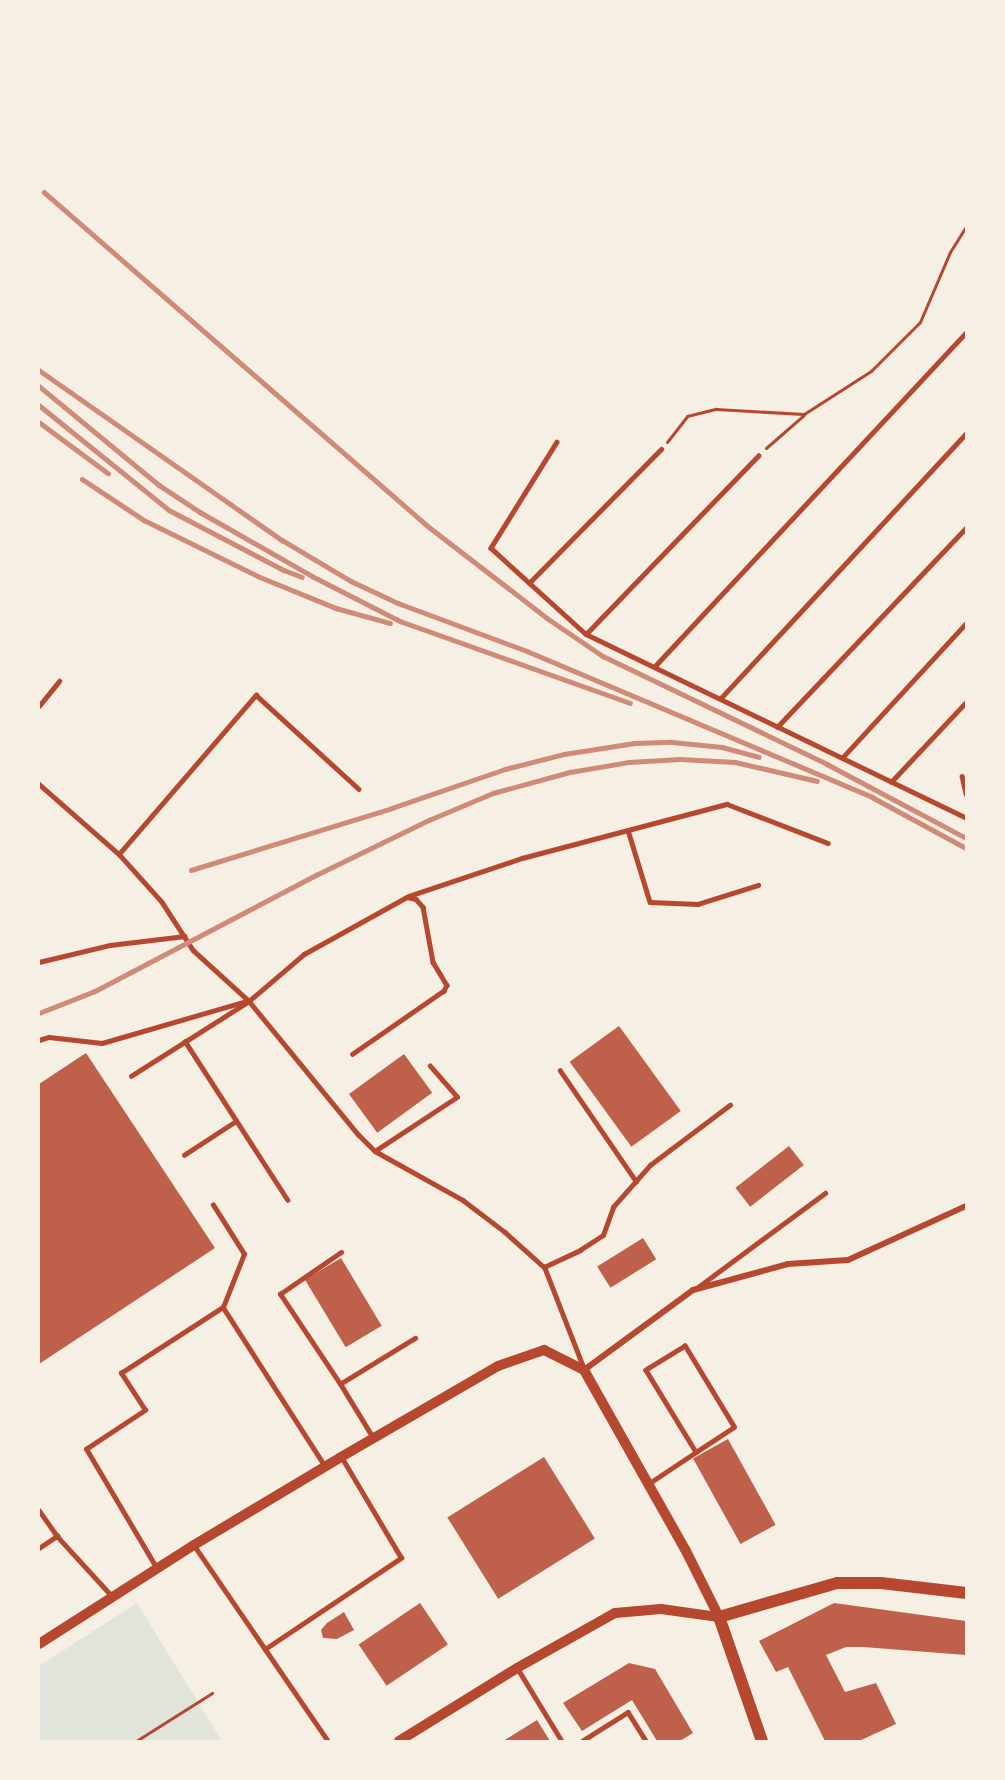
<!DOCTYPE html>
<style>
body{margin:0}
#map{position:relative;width:1005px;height:1780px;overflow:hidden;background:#f6efe4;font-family:Mulish,sans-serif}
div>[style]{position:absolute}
.green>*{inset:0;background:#e2e4dc}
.building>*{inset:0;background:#bf614a;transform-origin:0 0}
.path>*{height:3px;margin:-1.5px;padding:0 1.5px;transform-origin:1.5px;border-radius:1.5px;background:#b5482f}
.service>*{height:4.5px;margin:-2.25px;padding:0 2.25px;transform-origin:2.25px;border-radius:2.25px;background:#b5482f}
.minor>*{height:6px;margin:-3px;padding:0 3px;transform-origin:3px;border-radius:3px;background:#b5482f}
.tertiary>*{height:10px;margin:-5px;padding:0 5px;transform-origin:5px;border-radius:5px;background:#b5482f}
.secondary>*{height:12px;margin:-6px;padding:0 6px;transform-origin:6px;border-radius:6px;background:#b5482f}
.rail>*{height:4.5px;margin:-2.25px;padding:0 2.25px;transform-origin:2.25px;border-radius:2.25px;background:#cf8b77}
span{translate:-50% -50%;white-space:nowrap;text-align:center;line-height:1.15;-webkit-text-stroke:5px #f6efe4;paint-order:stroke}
.frame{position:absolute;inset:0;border:40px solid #f6efe4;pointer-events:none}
</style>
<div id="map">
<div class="green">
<i style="clip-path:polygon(137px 1603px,222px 1741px,39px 1741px,39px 1666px)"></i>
</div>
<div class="building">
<i style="left:619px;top:1026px;width:105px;height:61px;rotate:54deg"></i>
<i style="clip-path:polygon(86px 1053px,215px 1248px,39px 1364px,39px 1084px)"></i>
<i style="left:404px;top:1054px;width:48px;height:68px;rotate:54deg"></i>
<i style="left:789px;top:1146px;width:24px;height:68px;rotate:52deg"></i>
<i style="left:643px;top:1238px;width:25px;height:54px;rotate:58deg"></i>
<i style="left:341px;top:1258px;width:79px;height:42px;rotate:59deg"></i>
<i style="left:728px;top:1439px;width:98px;height:40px;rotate:61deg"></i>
<i style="left:544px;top:1457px;width:96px;height:114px;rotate:58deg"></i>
<i style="left:420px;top:1603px;width:50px;height:74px;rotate:56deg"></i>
<i style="clip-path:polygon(834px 1603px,966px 1621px,966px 1655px,863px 1647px,846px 1647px,826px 1655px,845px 1692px,876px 1683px,896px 1724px,859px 1741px,825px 1741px,788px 1667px,776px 1672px,759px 1641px)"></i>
<i style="clip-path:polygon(344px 1612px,354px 1630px,337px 1639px,323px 1638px,321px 1630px,327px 1623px)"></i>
<i style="clip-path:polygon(629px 1663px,655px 1669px,693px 1733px,680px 1741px,657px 1741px,632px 1700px,582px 1731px,563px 1703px)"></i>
<i style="clip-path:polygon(537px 1720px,550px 1741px,503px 1741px)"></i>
</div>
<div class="path">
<i style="left:667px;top:442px;width:33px;rotate:-52deg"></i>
<i style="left:687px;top:416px;width:30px;rotate:-14deg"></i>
<i style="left:716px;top:409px;width:88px;rotate:3.3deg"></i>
<i style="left:804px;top:414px;width:80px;rotate:-32.7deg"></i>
<i style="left:871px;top:371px;width:69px;rotate:-45deg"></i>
<i style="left:920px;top:322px;width:76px;rotate:-66.8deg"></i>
<i style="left:950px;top:252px;width:31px;rotate:-58deg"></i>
<i style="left:766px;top:448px;width:50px;rotate:-41deg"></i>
<i style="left:136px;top:1741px;width:90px;rotate:-32.3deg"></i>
</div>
<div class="service">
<i style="left:557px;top:442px;width:125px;rotate:121.9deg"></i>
<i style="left:491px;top:548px;width:128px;rotate:42.2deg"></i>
<i style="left:586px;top:634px;width:422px;rotate:25.8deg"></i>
<i style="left:529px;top:583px;width:188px;rotate:-45.4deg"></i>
<i style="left:586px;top:634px;width:248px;rotate:-46deg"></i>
<i style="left:654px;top:667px;width:458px;rotate:-47deg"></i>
<i style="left:720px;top:699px;width:362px;rotate:-47.2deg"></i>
<i style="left:39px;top:706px;width:32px;rotate:-51deg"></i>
<i style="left:777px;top:727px;width:274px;rotate:-46.5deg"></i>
<i style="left:842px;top:758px;width:183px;rotate:-47.4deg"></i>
<i style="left:962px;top:776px;width:18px;rotate:77deg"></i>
<i style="left:891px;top:782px;width:110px;rotate:-46.8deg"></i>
<i style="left:39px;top:784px;width:106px;rotate:41.2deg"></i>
<i style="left:119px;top:854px;width:64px;rotate:48.1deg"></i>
<i style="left:162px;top:902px;width:57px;rotate:57.1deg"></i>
<i style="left:193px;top:950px;width:76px;rotate:42.3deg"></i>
<i style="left:249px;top:1001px;width:172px;rotate:50.7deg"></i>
<i style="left:358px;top:1134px;width:24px;rotate:45deg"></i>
<i style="left:375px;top:1151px;width:101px;rotate:29.1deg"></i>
<i style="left:463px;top:1200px;width:53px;rotate:37.3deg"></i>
<i style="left:505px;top:1232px;width:52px;rotate:41.9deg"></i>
<i style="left:628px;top:830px;width:75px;rotate:73deg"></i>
<i style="left:650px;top:902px;width:48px;rotate:2.4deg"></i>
<i style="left:698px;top:904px;width:63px;rotate:-17.6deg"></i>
<i style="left:119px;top:854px;width:210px;rotate:-49.3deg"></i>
<i style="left:256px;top:695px;width:139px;rotate:42.4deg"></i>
<i style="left:409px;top:896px;width:119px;rotate:-18.6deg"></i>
<i style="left:522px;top:858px;width:212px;rotate:-14.8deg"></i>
<i style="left:727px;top:804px;width:108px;rotate:21.1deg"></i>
<i style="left:39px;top:962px;width:73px;rotate:-13.5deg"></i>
<i style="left:110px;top:945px;width:75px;rotate:-6.9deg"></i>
<i style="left:39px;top:1040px;width:10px;rotate:-17deg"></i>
<i style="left:49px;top:1037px;width:53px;rotate:6.5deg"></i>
<i style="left:102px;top:1043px;width:147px;rotate:-16.2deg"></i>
<i style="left:185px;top:1041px;width:189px;rotate:57.1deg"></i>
<i style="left:560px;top:1070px;width:135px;rotate:55.6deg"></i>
<i style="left:131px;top:1076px;width:140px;rotate:-32.4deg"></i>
<i style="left:249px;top:1001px;width:72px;rotate:-40.5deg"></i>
<i style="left:304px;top:954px;width:118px;rotate:-29deg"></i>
<i style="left:407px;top:897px;width:9px;rotate:13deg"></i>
<i style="left:416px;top:899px;width:11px;rotate:49deg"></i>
<i style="left:423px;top:907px;width:56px;rotate:79.7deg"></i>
<i style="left:433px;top:962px;width:27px;rotate:59deg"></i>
<i style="left:447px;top:985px;width:7px;rotate:117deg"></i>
<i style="left:444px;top:991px;width:111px;rotate:145.3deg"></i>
<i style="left:375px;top:1151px;width:98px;rotate:-33.4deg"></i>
<i style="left:457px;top:1097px;width:41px;rotate:-131.1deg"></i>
<i style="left:184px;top:1155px;width:62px;rotate:-33.2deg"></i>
<i style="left:698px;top:1287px;width:158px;rotate:-36.5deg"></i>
<i style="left:223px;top:1307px;width:189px;rotate:57.3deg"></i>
<i style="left:583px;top:1367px;width:107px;rotate:-111.3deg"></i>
<i style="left:544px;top:1267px;width:40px;rotate:-25deg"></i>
<i style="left:580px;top:1250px;width:27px;rotate:-33deg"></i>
<i style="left:603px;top:1235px;width:30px;rotate:-70deg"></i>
<i style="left:613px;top:1207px;width:56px;rotate:-48.6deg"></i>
<i style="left:650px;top:1165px;width:100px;rotate:-36.9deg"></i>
<i style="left:340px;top:1384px;width:108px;rotate:-123.7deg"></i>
<i style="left:280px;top:1294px;width:74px;rotate:-34.5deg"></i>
<i style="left:373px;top:1438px;width:63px;rotate:-121.4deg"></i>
<i style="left:340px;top:1384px;width:88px;rotate:-31.5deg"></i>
<i style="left:648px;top:1484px;width:58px;rotate:-33.7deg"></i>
<i style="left:696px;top:1452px;width:45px;rotate:-33.3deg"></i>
<i style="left:734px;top:1427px;width:95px;rotate:-121.2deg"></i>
<i style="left:685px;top:1346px;width:46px;rotate:148.4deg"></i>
<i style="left:646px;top:1370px;width:96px;rotate:58.6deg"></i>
<i style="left:39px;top:1510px;width:32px;rotate:55deg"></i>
<i style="left:194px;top:1545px;width:237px;rotate:55.6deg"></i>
<i style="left:39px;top:1548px;width:22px;rotate:-34deg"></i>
<i style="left:57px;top:1536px;width:81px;rotate:47.5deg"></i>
<i style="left:157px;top:1569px;width:139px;rotate:-120.6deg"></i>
<i style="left:86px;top:1449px;width:71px;rotate:-33.5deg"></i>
<i style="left:145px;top:1410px;width:44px;rotate:-123deg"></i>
<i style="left:121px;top:1373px;width:121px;rotate:-32.9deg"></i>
<i style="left:223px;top:1307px;width:57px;rotate:-68.4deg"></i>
<i style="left:244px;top:1254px;width:58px;rotate:-122.3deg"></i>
<i style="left:265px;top:1649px;width:164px;rotate:-33.8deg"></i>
<i style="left:401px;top:1558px;width:117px;rotate:-120.7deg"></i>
<i style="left:518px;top:1669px;width:84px;rotate:58.6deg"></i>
<i style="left:582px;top:1741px;width:54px;rotate:-32.2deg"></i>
<i style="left:628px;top:1712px;width:34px;rotate:58deg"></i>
</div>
<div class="minor">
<i style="left:584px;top:1370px;width:135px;rotate:-36.3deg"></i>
<i style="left:693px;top:1290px;width:98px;rotate:-15.3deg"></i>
<i style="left:788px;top:1264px;width:60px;rotate:-3.8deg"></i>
<i style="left:848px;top:1260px;width:130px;rotate:-24.6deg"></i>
</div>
<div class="tertiary">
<i style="left:39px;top:1644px;width:184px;rotate:-32.6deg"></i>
<i style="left:194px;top:1545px;width:171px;rotate:-30.9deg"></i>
<i style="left:341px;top:1457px;width:181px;rotate:-30.1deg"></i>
<i style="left:498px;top:1366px;width:49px;rotate:-19.2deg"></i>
<i style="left:544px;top:1350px;width:45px;rotate:26.6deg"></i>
<i style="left:584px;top:1370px;width:206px;rotate:60.6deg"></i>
<i style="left:685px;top:1549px;width:76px;rotate:63.4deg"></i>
<i style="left:399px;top:1741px;width:139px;rotate:-31.7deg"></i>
<i style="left:517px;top:1668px;width:112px;rotate:-29.3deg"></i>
<i style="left:615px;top:1613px;width:46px;rotate:-5deg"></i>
<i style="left:661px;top:1609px;width:59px;rotate:7.9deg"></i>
</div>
<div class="secondary">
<i style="left:762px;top:1741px;width:131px;rotate:-109.1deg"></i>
<i style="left:719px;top:1617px;width:123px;rotate:-16.1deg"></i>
<i style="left:837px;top:1583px;width:44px"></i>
<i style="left:881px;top:1583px;width:86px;rotate:6.7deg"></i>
</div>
<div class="rail">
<i style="left:44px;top:192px;width:510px;rotate:41.03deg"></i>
<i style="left:429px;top:527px;width:149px;rotate:37.6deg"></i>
<i style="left:547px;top:618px;width:68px;rotate:34.2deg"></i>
<i style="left:603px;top:656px;width:249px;rotate:25.7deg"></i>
<i style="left:827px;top:764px;width:157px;rotate:28deg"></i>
<i style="left:39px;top:370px;width:297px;rotate:35deg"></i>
<i style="left:282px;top:540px;width:80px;rotate:30.7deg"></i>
<i style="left:351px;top:581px;width:52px;rotate:25.1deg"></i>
<i style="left:398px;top:603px;width:138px;rotate:20.4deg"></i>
<i style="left:527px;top:651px;width:375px;rotate:22.9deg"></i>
<i style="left:872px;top:797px;width:107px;rotate:28.5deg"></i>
<i style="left:39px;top:386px;width:156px;rotate:39.5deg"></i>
<i style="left:159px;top:485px;width:49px;rotate:33.4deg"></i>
<i style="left:200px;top:512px;width:129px;rotate:29.7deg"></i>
<i style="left:312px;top:576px;width:99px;rotate:27.1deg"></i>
<i style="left:400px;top:621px;width:244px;rotate:19.6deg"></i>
<i style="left:39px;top:405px;width:167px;rotate:38.9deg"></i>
<i style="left:169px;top:510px;width:130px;rotate:27.6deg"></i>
<i style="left:284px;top:570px;width:19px;rotate:21deg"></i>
<i style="left:39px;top:422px;width:86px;rotate:36.5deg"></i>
<i style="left:82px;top:479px;width:74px;rotate:33.5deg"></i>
<i style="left:144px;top:520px;width:129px;rotate:26.2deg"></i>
<i style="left:260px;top:577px;width:82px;rotate:22.2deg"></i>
<i style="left:336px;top:608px;width:56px;rotate:15.5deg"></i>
<i style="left:191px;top:870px;width:210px;rotate:-17.1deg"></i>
<i style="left:392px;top:808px;width:120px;rotate:-19deg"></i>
<i style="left:505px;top:769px;width:61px;rotate:-14.3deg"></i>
<i style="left:564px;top:754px;width:71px;rotate:-8.9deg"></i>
<i style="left:634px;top:743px;width:38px;rotate:-2deg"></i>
<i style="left:672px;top:742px;width:50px;rotate:5.7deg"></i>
<i style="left:722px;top:747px;width:38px;rotate:15deg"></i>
<i style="left:39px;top:1013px;width:60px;rotate:-21.4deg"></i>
<i style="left:95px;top:991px;width:250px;rotate:-27.7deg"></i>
<i style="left:316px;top:875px;width:126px;rotate:-26deg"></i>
<i style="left:429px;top:820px;width:69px;rotate:-22.9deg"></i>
<i style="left:493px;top:793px;width:80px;rotate:-15.3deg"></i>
<i style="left:570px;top:772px;width:60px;rotate:-9.6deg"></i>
<i style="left:629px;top:762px;width:51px;rotate:-3.4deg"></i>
<i style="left:680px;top:759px;width:55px;rotate:3.1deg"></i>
<i style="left:735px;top:762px;width:84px;rotate:13deg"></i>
</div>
<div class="frame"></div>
</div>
